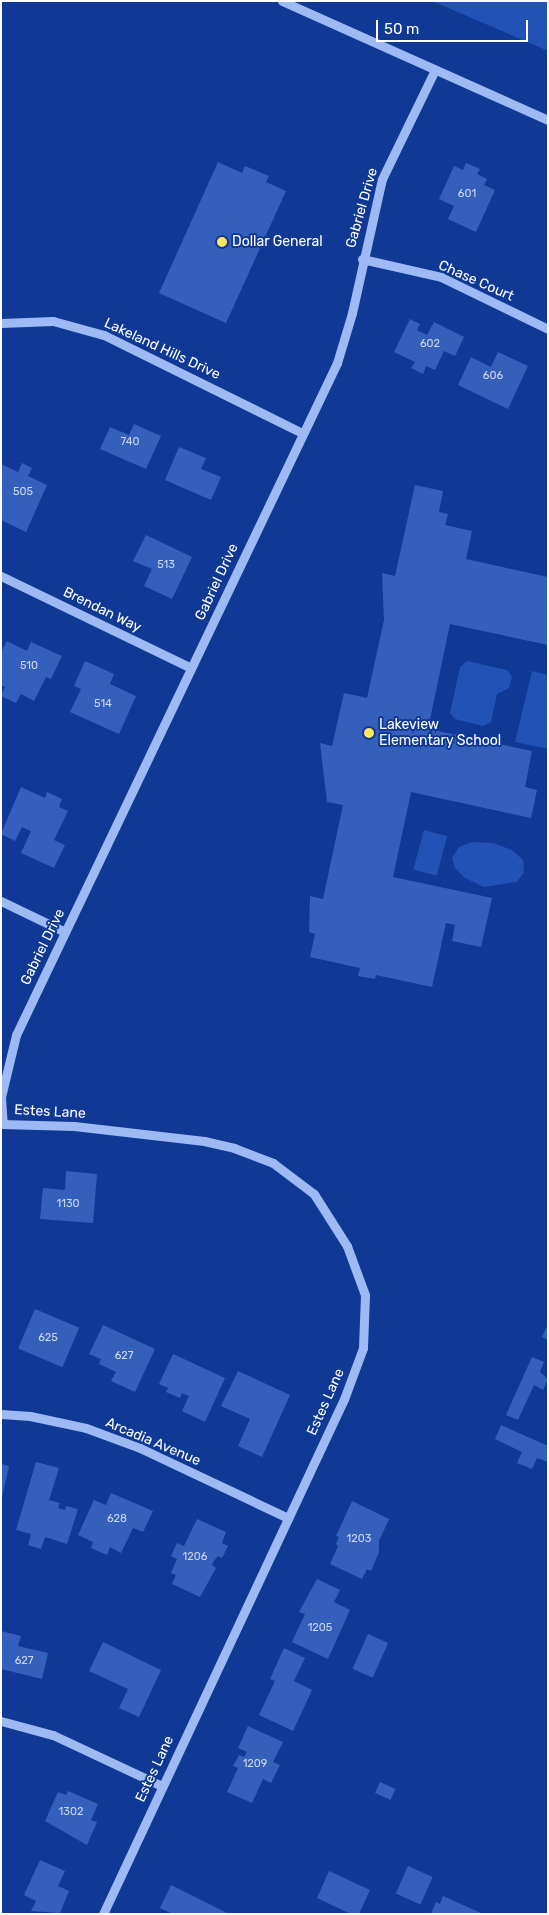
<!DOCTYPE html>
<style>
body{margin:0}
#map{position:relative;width:549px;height:1915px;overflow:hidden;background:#103995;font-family:Rubik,sans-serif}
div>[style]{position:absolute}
.green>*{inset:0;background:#2252b5;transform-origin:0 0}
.building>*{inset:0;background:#3460bc;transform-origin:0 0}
.minor>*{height:9px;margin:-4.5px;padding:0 4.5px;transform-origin:4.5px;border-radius:4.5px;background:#9ebaf4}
.dots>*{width:14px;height:14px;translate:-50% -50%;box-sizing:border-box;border:2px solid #103995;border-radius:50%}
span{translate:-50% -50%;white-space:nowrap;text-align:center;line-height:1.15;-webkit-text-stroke:4px #103995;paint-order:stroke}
.number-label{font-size:11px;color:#ccd7ee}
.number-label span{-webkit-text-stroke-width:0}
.street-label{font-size:14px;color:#fff}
.poi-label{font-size:14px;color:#fff}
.left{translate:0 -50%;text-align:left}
.frame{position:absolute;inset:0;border:2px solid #fff;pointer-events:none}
.scale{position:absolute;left:376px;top:20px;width:152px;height:22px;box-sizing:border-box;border:2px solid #fff;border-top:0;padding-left:6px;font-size:15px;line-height:18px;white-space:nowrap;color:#fff;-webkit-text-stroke:4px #103995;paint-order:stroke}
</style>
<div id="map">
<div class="green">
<i style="clip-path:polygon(432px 1px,548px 1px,548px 51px)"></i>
<i style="clip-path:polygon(467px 661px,507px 670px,512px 677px,509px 688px,497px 694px,491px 722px,483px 726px,455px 719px,450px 713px,460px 667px)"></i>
<i style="clip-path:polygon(532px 671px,548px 675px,548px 749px,515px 742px)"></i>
<i style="left:424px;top:830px;width:24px;height:41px;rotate:15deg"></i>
<i style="clip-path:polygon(472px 842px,493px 843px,512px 850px,523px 860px,524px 872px,517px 882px,484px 887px,465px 878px,455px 868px,452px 858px,459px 847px)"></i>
</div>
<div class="building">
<i style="clip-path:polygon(218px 162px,242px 173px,245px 166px,269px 176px,266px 182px,286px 191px,226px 323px,159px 293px)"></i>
<i style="clip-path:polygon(466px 163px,480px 169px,477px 174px,487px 179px,484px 185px,495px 190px,476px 232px,448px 219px,454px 206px,439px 199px,454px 166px,463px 170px)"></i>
<i style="clip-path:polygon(410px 319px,420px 324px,417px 330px,427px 335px,434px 322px,464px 337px,455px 356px,444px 351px,435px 370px,426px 366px,423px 374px,411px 368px,415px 362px,394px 352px)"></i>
<i style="clip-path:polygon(498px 352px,528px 366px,508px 409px,458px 385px,471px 357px,491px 367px)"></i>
<i style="clip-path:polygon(134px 424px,161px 436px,146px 469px,100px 449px,110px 427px,129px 435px)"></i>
<i style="clip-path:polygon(179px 447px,206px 458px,201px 469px,221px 477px,211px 500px,165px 480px)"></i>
<i style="clip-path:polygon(22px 463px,32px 468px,28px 476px,47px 485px,26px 532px,1px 520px,1px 464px,18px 472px)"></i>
<i style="clip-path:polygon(415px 485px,443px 491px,439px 512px,448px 514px,445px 525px,472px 531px,466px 559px,548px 577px,548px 645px,450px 624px,428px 729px,532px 751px,525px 787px,537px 790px,531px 818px,411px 792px,393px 877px,492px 898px,481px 947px,452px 941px,455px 925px,446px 923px,432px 987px,376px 975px,375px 979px,358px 976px,360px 968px,310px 957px,315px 934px,309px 932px,310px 896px,323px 899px,343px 805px,327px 802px,320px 743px,332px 746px,344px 693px,367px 698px,384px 620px,382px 573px,395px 576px)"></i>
<i style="clip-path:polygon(146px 535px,192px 557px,172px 599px,144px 586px,152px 569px,133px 561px)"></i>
<i style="clip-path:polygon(7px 641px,27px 651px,31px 642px,62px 656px,51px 679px,46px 677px,34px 701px,21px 694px,16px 703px,1px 696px,5px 687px,1px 685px,1px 652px)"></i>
<i style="clip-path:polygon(85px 661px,114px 674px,110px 684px,136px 696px,119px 734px,70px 712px,81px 689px,74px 686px)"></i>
<i style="clip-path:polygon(21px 787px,45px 798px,47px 792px,62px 799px,59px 807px,68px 811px,54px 840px,65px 845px,54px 868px,21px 853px,31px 831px,22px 827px,15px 841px,1px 834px)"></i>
<i style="clip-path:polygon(66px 1171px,97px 1174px,93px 1223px,40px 1219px,43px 1188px,65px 1190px)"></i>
<i style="left:35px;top:1309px;width:48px;height:43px;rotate:23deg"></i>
<i style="clip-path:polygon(548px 1324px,548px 1340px,542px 1337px)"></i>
<i style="clip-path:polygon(103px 1325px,155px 1349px,135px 1392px,111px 1381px,116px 1372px,99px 1364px,101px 1359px,89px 1354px)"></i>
<i style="clip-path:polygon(173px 1354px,225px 1378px,205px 1422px,182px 1411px,189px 1396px,182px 1393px,180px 1398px,166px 1392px,168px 1388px,159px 1384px)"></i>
<i style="clip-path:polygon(532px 1357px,544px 1362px,540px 1372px,548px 1379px,543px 1390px,534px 1385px,518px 1420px,506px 1415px)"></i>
<i style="clip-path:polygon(238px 1371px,290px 1395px,262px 1457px,238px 1446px,250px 1419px,221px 1406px)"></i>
<i style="clip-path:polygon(501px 1425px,548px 1446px,548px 1462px,537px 1458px,532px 1469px,517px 1463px,522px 1452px,495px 1439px)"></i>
<i style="clip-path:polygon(36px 1462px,59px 1468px,49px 1500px,60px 1503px,58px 1508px,65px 1510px,66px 1506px,78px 1509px,67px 1544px,45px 1537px,41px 1549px,28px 1545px,31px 1534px,16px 1530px)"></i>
<i style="clip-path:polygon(1px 1464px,9px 1466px,2px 1497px,1px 1497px)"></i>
<i style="clip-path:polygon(111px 1493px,153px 1511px,143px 1532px,133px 1528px,121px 1553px,110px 1547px,107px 1555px,91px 1548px,93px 1542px,78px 1535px,94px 1500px,106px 1505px)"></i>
<i style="clip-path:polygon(352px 1501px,389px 1519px,379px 1541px,379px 1552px,371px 1571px,367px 1569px,362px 1579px,330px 1564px,338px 1546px,336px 1544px,339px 1537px,336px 1536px)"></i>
<i style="clip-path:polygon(197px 1519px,226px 1532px,222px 1543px,228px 1546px,222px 1558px,218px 1556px,213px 1562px,212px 1565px,216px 1568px,200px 1597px,172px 1584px,176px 1575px,171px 1573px,177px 1559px,171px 1556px,177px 1543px,184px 1546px)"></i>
<i style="clip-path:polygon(317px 1579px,340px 1590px,334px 1602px,350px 1610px,328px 1659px,292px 1642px,305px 1614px,299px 1612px)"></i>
<i style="clip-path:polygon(1px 1631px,21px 1636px,18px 1646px,48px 1653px,42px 1679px,1px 1669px)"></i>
<i style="left:368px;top:1634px;width:22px;height:38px;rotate:24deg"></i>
<i style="clip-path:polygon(103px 1642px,161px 1670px,139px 1717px,119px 1708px,128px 1689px,89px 1671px)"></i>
<i style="clip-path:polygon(284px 1648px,305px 1658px,294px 1681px,312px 1690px,293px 1731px,259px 1715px,275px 1681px,270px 1679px)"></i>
<i style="clip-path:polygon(248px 1726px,283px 1742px,273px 1762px,280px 1765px,271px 1783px,263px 1779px,252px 1803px,227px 1792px,238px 1768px,233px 1766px,239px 1755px,244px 1757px,247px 1752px,238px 1748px)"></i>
<i style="left:380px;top:1782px;width:17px;height:12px;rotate:24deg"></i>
<i style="clip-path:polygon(68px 1791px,98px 1804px,91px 1820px,97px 1822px,87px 1845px,45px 1821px,58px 1792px,66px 1795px)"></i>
<i style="clip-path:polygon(40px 1860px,65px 1871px,58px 1886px,69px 1891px,60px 1913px,31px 1911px,36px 1901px,24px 1895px)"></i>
<i style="left:408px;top:1866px;width:27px;height:30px;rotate:24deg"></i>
<i style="clip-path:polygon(329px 1871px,370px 1890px,359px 1914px,351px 1914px,317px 1898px)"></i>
<i style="clip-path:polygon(171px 1885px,229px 1914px,173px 1914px,160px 1908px)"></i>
<i style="clip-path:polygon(443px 1896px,483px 1914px,431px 1914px,436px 1902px,440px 1904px)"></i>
</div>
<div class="minor">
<i style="left:282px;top:1px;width:291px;rotate:24.1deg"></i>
<i style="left:362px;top:259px;width:81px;rotate:12.8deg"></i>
<i style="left:441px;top:277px;width:119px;rotate:25.9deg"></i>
<i style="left:1px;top:323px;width:52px;rotate:-2.2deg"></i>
<i style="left:53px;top:321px;width:53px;rotate:15.4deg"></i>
<i style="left:104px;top:335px;width:221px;rotate:26.3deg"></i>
<i style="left:1px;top:576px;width:211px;rotate:25.8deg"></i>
<i style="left:1px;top:901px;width:71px;rotate:25.8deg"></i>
<i style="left:1px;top:1097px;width:64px;rotate:-76.4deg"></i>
<i style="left:16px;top:1035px;width:745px;rotate:-64.47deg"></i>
<i style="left:337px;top:363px;width:52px;rotate:-73.3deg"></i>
<i style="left:352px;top:313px;width:137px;rotate:-77.4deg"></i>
<i style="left:382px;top:179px;width:121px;rotate:-64.1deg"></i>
<i style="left:1px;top:1098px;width:26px;rotate:86deg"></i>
<i style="left:1px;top:1124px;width:73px;rotate:1.6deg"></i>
<i style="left:74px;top:1126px;width:131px;rotate:6.6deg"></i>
<i style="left:204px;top:1141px;width:31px;rotate:13deg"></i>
<i style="left:234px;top:1148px;width:42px;rotate:21deg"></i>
<i style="left:273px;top:1163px;width:51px;rotate:37.1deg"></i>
<i style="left:314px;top:1194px;width:62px;rotate:57.6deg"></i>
<i style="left:347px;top:1246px;width:52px;rotate:69.8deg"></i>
<i style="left:365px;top:1295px;width:53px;rotate:92.2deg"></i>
<i style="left:363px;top:1348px;width:54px;rotate:110.4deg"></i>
<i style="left:344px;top:1399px;width:569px;rotate:115.08deg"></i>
<i style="left:1px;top:1414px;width:29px;rotate:4deg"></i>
<i style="left:30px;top:1416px;width:57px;rotate:12.1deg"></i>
<i style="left:86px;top:1428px;width:58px;rotate:20.3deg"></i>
<i style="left:140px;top:1448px;width:164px;rotate:25.3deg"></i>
<i style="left:1px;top:1721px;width:54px;rotate:15.1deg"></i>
<i style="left:53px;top:1735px;width:120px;rotate:25.1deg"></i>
</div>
<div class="dots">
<i style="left:222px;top:242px;background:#ffe561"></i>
<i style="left:369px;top:733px;background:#ffe561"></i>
</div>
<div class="number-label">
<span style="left:467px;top:194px">601</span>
<span style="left:430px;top:344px">602</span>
<span style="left:493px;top:376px">606</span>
<span style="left:130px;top:442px">740</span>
<span style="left:23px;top:492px">505</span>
<span style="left:166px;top:565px">513</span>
<span style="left:29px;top:666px">510</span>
<span style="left:103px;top:704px">514</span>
<span style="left:68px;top:1204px">1130</span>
<span style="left:48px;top:1338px">625</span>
<span style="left:124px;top:1356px">627</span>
<span style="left:117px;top:1519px">628</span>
<span style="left:359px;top:1539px">1203</span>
<span style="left:195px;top:1557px">1206</span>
<span style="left:320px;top:1628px">1205</span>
<span style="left:24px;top:1661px">627</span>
<span style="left:255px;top:1764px">1209</span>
<span style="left:71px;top:1812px">1302</span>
</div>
<div class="street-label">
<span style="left:362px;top:208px;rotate:-74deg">Gabriel Drive</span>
<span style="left:476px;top:281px;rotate:24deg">Chase Court</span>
<span style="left:162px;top:349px;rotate:25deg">Lakeland Hills Drive</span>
<span style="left:217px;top:582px;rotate:-65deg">Gabriel Drive</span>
<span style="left:102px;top:610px;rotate:26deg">Brendan Way</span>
<span style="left:43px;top:947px;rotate:-64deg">Gabriel Drive</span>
<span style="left:50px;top:1112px;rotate:3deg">Estes Lane</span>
<span style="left:326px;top:1402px;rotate:-66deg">Estes Lane</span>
<span style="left:153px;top:1442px;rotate:23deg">Arcadia Avenue</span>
<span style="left:155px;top:1769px;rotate:-65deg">Estes Lane</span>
</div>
<div class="poi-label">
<span class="left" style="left:232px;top:242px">Dollar General</span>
<span class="left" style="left:379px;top:733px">Lakeview<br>Elementary School</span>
</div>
<div class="frame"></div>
<div class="scale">50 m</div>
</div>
